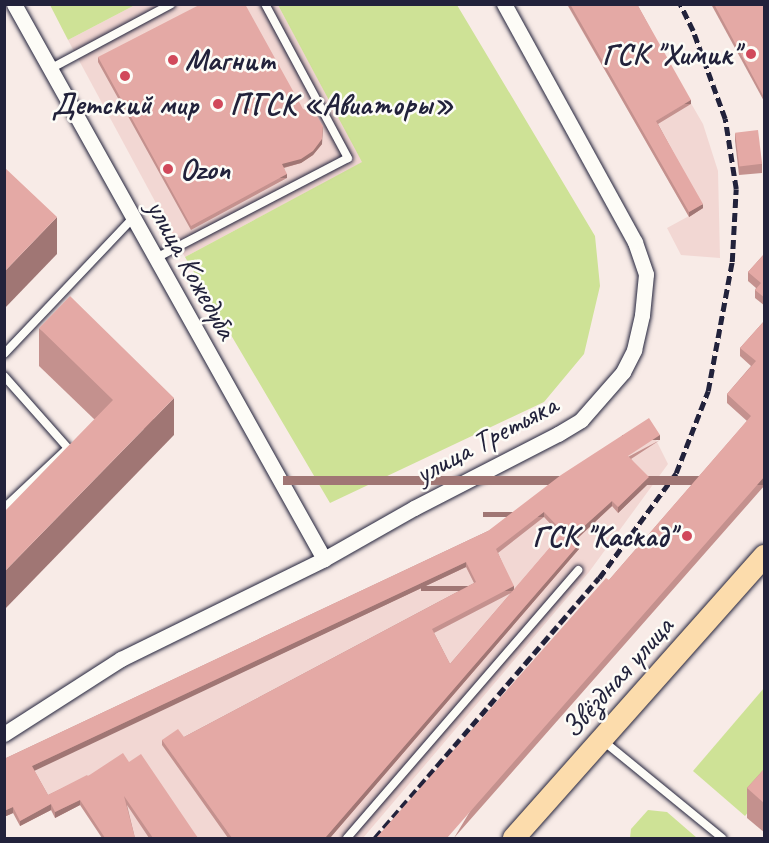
<!DOCTYPE html>
<meta charset="utf-8">
<style>
body{margin:0}
#map{position:relative;width:769px;height:843px;overflow:hidden;background:#f8ebe7;font-family:Caveat,sans-serif}
div>[style]{position:absolute}
.built>*{inset:0;background:#f2d7d3}
.green>*{inset:0;background:#cee296}
.roads{filter:drop-shadow(0 0 2px #22223b) drop-shadow(0 0 2px #22223b)}
.service>*{height:8px;margin:-4px;padding:0 4px;transform-origin:4px;border-radius:4px;background:#fdfcf7}
.minor>*{height:15px;margin:-7.5px;padding:0 7.5px;transform-origin:7.5px;border-radius:7.5px;background:#fdfcf7}
.primary>*{height:22px;margin:-11px;padding:0 11px;transform-origin:11px;border-radius:11px;background:#fcdcac}
.rail>*{height:4.5px;margin-top:-2.25px;transform-origin:0;background:repeating-linear-gradient(90deg,#22223b 0 9px,transparent 0 13.5px)}
.wall>*{inset:0;background:#c4918e}
.shaded-wall>*{inset:0;background:#a07674;transform-origin:0 0}
.building>*{inset:0;background:#e4a9a5;transform-origin:0 0}
.dots>*{width:16px;height:16px;translate:-50% -50%;box-sizing:border-box;border:3px solid #fdfcf7;border-radius:50%}
span{translate:-50% -50%;white-space:nowrap;text-align:center;line-height:1.15;-webkit-text-stroke:5px #fdfcf7;paint-order:stroke}
.poi-label{font-size:30px;color:#22223b;font-weight:700}
.right{translate:-100% -50%;text-align:right}
.left{translate:0 -50%;text-align:left}
.street-label{font-size:30px;color:#22223b}
.frame{position:absolute;inset:0;border:6px solid #22223b;pointer-events:none}
</style>
<div id="map">
<div class="built">
<i style="clip-path:polygon(135px 5px,278px 5px,363px 162px,185px 257px,68px 40px)"></i>
<i style="clip-path:polygon(567px 5px,634px 5px,703px 124px,718px 171px,720px 258px,681px 255px,667px 228px,689px 216px)"></i>
<i style="clip-path:polygon(650px 428px,668px 464px,589px 572px,363px 838px,109px 838px,78px 792px,22px 822px,4px 773px,485px 547px)"></i>
</div>
<div class="green">
<i style="clip-path:polygon(50px 5px,135px 5px,68px 40px)"></i>
<i style="clip-path:polygon(278px 5px,457px 5px,595px 236px,600px 286px,584px 354px,544px 402px,330px 503px,185px 257px,362px 162px)"></i>
<i style="clip-path:polygon(764px 688px,764px 793px,745px 816px,693px 771px)"></i>
<i style="clip-path:polygon(648px 810px,667px 812px,697px 838px,630px 838px,631px 829px)"></i>
</div>
<div class="roads">
<div class="service">
<i style="left:50px;top:69px;width:137px;rotate:-28.2deg"></i>
<i style="left:156px;top:258px;width:216px;rotate:-27.5deg"></i>
<i style="left:348px;top:158px;width:175px;rotate:-118.3deg"></i>
<i style="left:4px;top:354px;width:187px;rotate:-46.5deg"></i>
<i style="left:4px;top:376px;width:96px;rotate:48.4deg"></i>
<i style="left:68px;top:448px;width:88px;rotate:136.8deg"></i>
<i style="left:602px;top:740px;width:155px;rotate:39.2deg"></i>
<i style="left:347px;top:838px;width:354px;rotate:-49.2deg"></i>
</div>
<div class="minor">
<i style="left:14px;top:4px;width:636px;rotate:60.81deg"></i>
<i style="left:4px;top:734px;width:139px;rotate:-32.7deg"></i>
<i style="left:121px;top:659px;width:226px;rotate:-26.2deg"></i>
<i style="left:324px;top:559px;width:103px;rotate:-29.5deg"></i>
<i style="left:414px;top:508px;width:162px;rotate:-27.2deg"></i>
<i style="left:558px;top:434px;width:27px;rotate:-31deg"></i>
<i style="left:581px;top:420px;width:64px;rotate:-48.8deg"></i>
<i style="left:623px;top:372px;width:25px;rotate:-63deg"></i>
<i style="left:634px;top:350px;width:36px;rotate:-77deg"></i>
<i style="left:642px;top:315px;width:41px;rotate:-84.4deg"></i>
<i style="left:646px;top:274px;width:34px;rotate:-109deg"></i>
<i style="left:635px;top:242px;width:272px;rotate:-118.8deg"></i>
</div>
<div class="primary">
<i style="left:514px;top:838px;width:377px;rotate:-48.4deg"></i>
</div>
</div>
<div class="rail">
<i style="left:375px;top:838px;width:343px;rotate:-49.3deg"></i>
<i style="left:599px;top:578px;width:130px;rotate:-53.7deg"></i>
<i style="left:676px;top:473px;width:88px;rotate:-68.7deg"></i>
<i style="left:708px;top:391px;width:131px;rotate:-79.5deg"></i>
<i style="left:732px;top:262px;width:73px;rotate:-86.9deg"></i>
<i style="left:736px;top:189px;width:71px;rotate:-98.9deg"></i>
<i style="left:725px;top:119px;width:94px;rotate:-110deg"></i>
<i style="left:693px;top:31px;width:30px;rotate:-116deg"></i>
</div>
<div class="wall">
<i style="clip-path:polygon(567px 4px,637px 4px,691px 104px,658px 124px,703px 208px,689px 217px)"></i>
<i style="clip-path:polygon(711px 4px,765px 4px,765px 103px)"></i>
<i style="clip-path:polygon(98px 57px,322px 144px,313px 155px,301px 163px,284px 168px,287px 178px,191px 230px,98px 62px)"></i>
<i style="clip-path:polygon(735px 133px,762px 164px,762px 173px,739px 175px,735px 141px)"></i>
<i style="clip-path:polygon(765px 253px,765px 306px,755px 298px,755px 290px,756px 288px,748px 281px,748px 272px)"></i>
<i style="clip-path:polygon(765px 320px,765px 485px,454px 838px,609px 580px,747px 421px,727px 403px,727px 394px,751px 366px,740px 356px,740px 348px)"></i>
<i style="clip-path:polygon(39px 328px,174px 435px,94px 419px,39px 366px)"></i>
<i style="clip-path:polygon(evenodd,660px 440px,631px 459px,649px 483px,618px 513px,612px 506px,575px 541px,579px 549px,330px 838px,228px 838px,162px 745px,162px 740px,184px 737px,474px 583px,466px 567px,34px 770px,48px 795px,88px 776px,129px 762px,198px 838px,149px 838px,127px 805px,135px 838px,102px 838px,80px 805px,55px 818px,51px 810px,20px 826px,13px 813px,4px 817px,4px 759px,488px 531px,660px 440px,544px 517px,561px 535px,514px 590px,498px 553px,544px 517px,660px 440px,511px 593px,450px 664px,434px 633px,511px 593px)"></i>
<i style="clip-path:polygon(765px 768px,765px 833px,747px 818px,747px 788px)"></i>
</div>
<div class="shaded-wall">
<i style="left:691px;top:100px;width:4px;height:41px;rotate:90deg"></i>
<i style="clip-path:polygon(323px 126px,322px 144px,313px 155px,301px 163px,282px 168px,282px 164px)"></i>
<i style="left:287px;top:174px;width:4px;height:109px;rotate:90deg"></i>
<i style="clip-path:polygon(703px 204px,703px 208px,689px 217px,689px 212px)"></i>
<i style="clip-path:polygon(57px 217px,57px 254px,4px 309px,4px 272px)"></i>
<i style="clip-path:polygon(174px 398px,174px 435px,4px 610px,4px 572px)"></i>
<i style="left:660px;top:435px;width:5px;height:38px;rotate:90deg"></i>
<i style="left:765px;top:476px;width:9px;height:482px;rotate:90deg"></i>
<i style="clip-path:polygon(649px 477px,649px 483px,618px 513px,618px 507px)"></i>
<i style="clip-path:polygon(612px 501px,612px 506px,571px 544px,571px 538px)"></i>
<i style="left:544px;top:512px;width:5px;height:61px;rotate:90deg"></i>
<i style="clip-path:polygon(579px 544px,579px 549px,330px 838px,325px 838px)"></i>
<i style="clip-path:polygon(466px 562px,466px 567px,32px 772px,32px 766px)"></i>
<i style="left:514px;top:586px;width:5px;height:93px;rotate:90deg"></i>
<i style="clip-path:polygon(80px 800px,80px 805px,55px 818px,55px 812px)"></i>
<i style="clip-path:polygon(51px 804px,51px 810px,20px 826px,20px 821px)"></i>
<i style="clip-path:polygon(13px 807px,13px 813px,4px 817px,4px 811px)"></i>
</div>
<div class="building">
<i style="clip-path:polygon(201px 4px,245px 4px,303px 109px,315px 113px,323px 126px,322px 139px,313px 151px,301px 159px,282px 164px,287px 174px,191px 226px,98px 57px)"></i>
<i style="clip-path:polygon(570px 4px,637px 4px,691px 100px,656px 121px,703px 204px,689px 212px)"></i>
<i style="clip-path:polygon(714px 4px,765px 4px,765px 99px)"></i>
<i style="left:758px;top:130px;width:34px;height:23px;rotate:83deg"></i>
<i style="clip-path:polygon(4px 167px,57px 217px,4px 272px,4px 221px,6px 219px,4px 217px)"></i>
<i style="clip-path:polygon(765px 253px,765px 298px,755px 290px,761px 283px,748px 272px)"></i>
<i style="clip-path:polygon(70px 296px,174px 398px,4px 572px,4px 512px,113px 400px,39px 328px)"></i>
<i style="clip-path:polygon(765px 320px,765px 476px,447px 838px,376px 838px,606px 578px,609px 580px,751px 416px,727px 394px,756px 361px,740px 348px)"></i>
<i style="clip-path:polygon(evenodd,649px 418px,660px 435px,628px 456px,649px 477px,618px 507px,612px 501px,571px 538px,579px 544px,325px 838px,232px 838px,162px 740px,178px 729px,184px 737px,476px 582px,466px 562px,32px 766px,48px 795px,87px 775px,88px 776px,123px 753px,129px 762px,141px 754px,198px 838px,153px 838px,124px 796px,135px 838px,105px 838px,80px 800px,55px 812px,51px 804px,20px 821px,13px 807px,4px 811px,4px 759px,488px 531px,561px 475px,649px 418px,544px 512px,563px 532px,450px 664px,432px 629px,514px 586px,496px 549px,544px 512px)"></i>
<i style="clip-path:polygon(765px 768px,765px 804px,747px 788px)"></i>
</div>
<div class="dots">
<i style="left:751px;top:54px;background:#d1495b"></i>
<i style="left:173px;top:60px;background:#d1495b"></i>
<i style="left:125px;top:76px;background:#d1495b"></i>
<i style="left:218px;top:104px;background:#d1495b"></i>
<i style="left:168px;top:169px;background:#d1495b"></i>
<i style="left:687px;top:536px;background:#d1495b"></i>
</div>
<div class="poi-label">
<span class="right" style="left:739px;top:54px">ГСК "Химик"</span>
<span class="left" style="left:185px;top:60px">Магнит</span>
<span style="left:125px;top:104px">Детский мир</span>
<span class="left" style="left:230px;top:104px">ПГСК «Авиаторы»</span>
<span class="left" style="left:180px;top:169px">Ozon</span>
<span class="right" style="left:675px;top:536px">ГСК "Каскад"</span>
</div>
<div class="street-label">
<span style="left:192px;top:269px;rotate:61deg">улица Кожедуба</span>
<span style="left:486px;top:439px;rotate:-28deg">улица Третьяка</span>
<span style="left:617px;top:677px;rotate:-48deg">Звёздная улица</span>
</div>
<div class="frame"></div>
</div>
